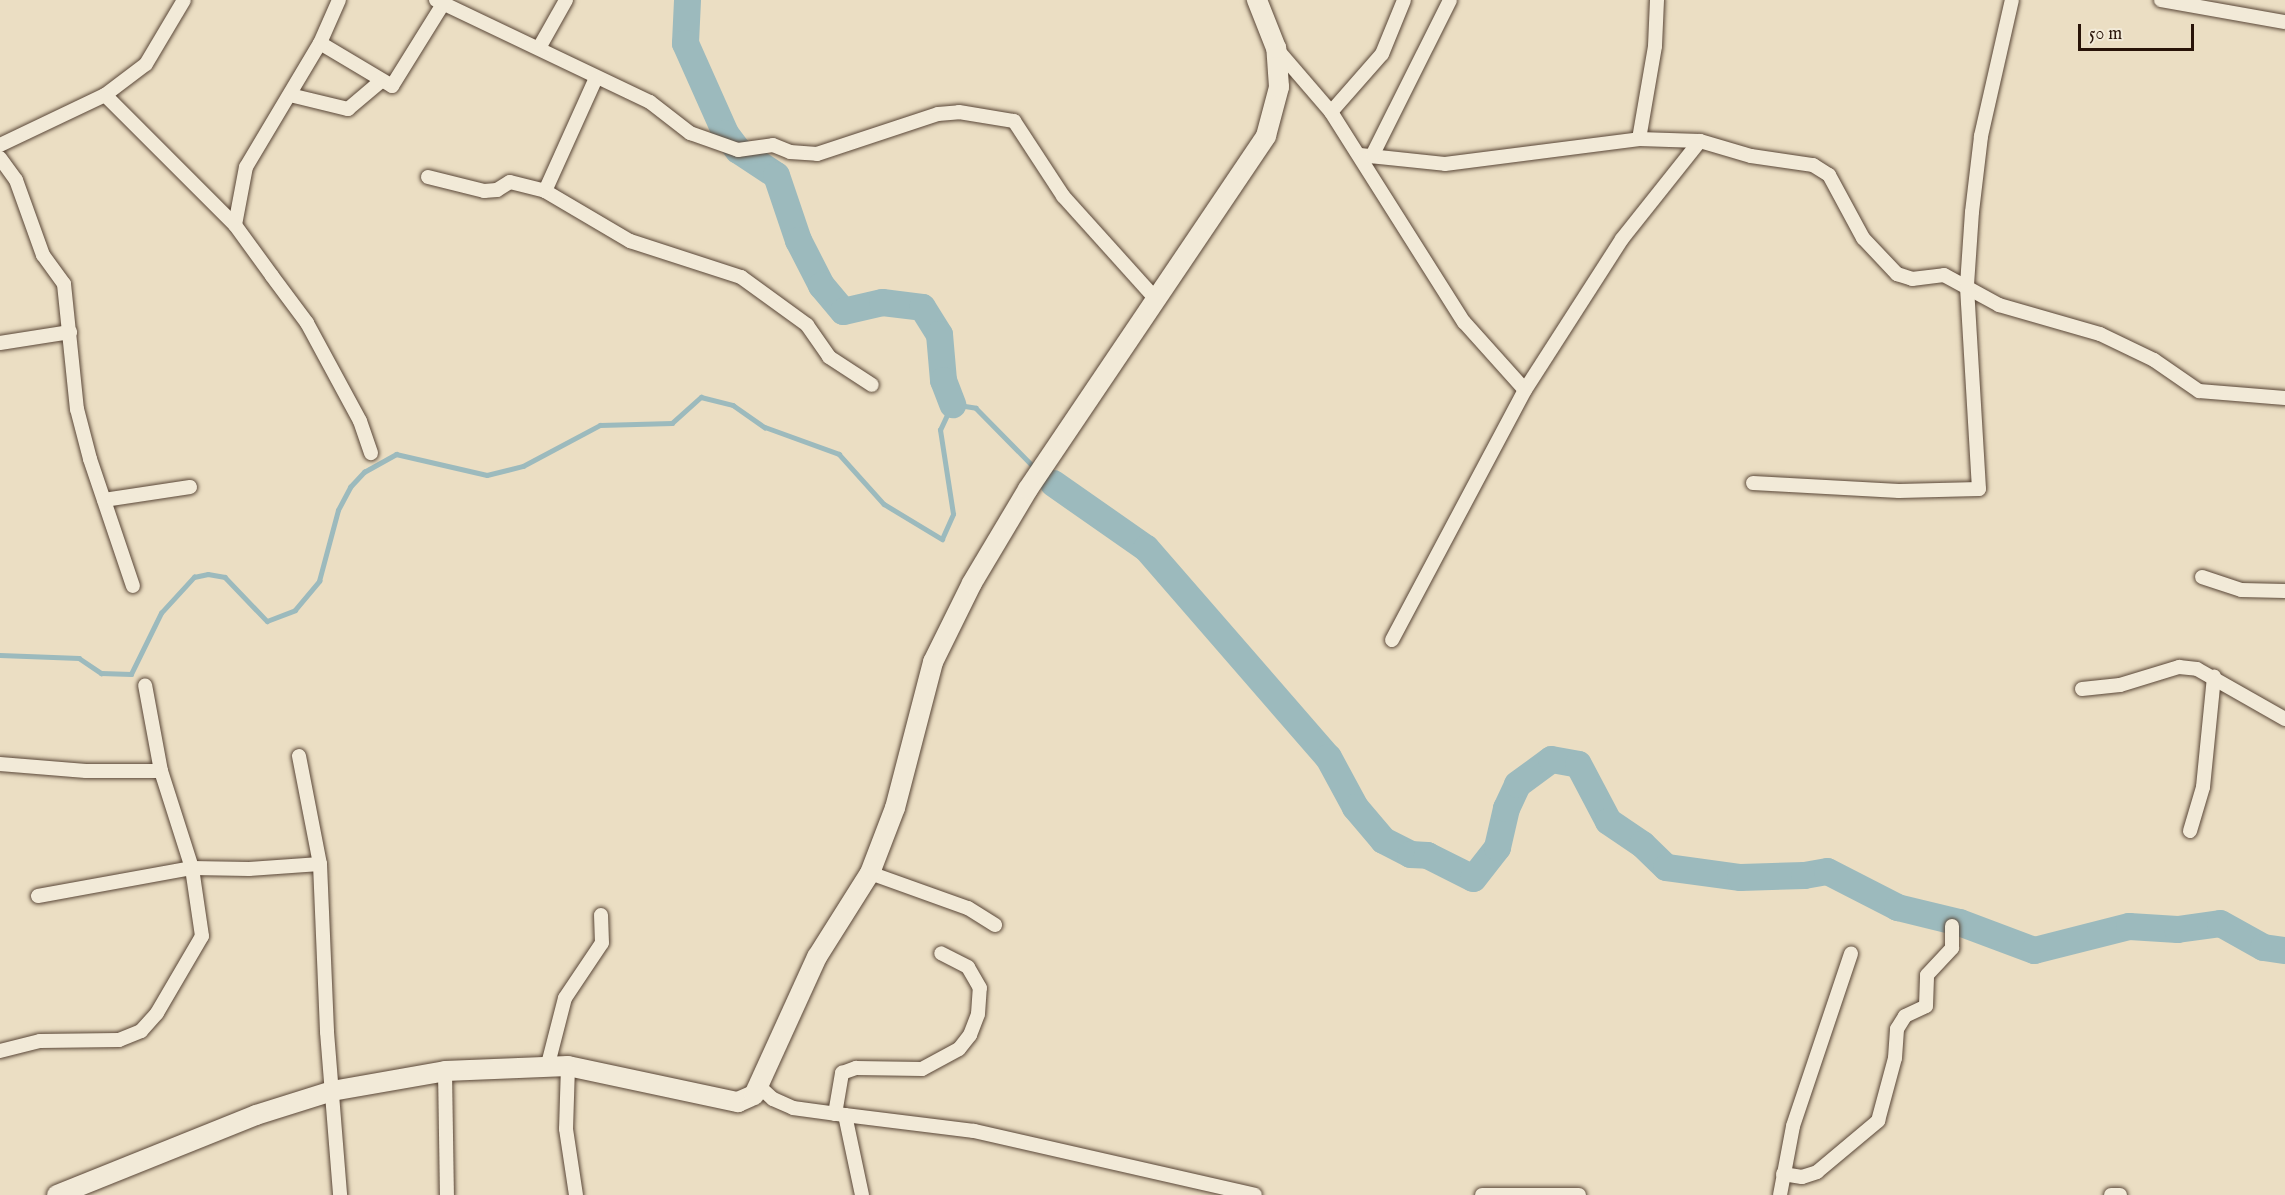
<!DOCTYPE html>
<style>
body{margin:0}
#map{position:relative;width:2285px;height:1195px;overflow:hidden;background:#ebdec3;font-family:"IM FELL English",serif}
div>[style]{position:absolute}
.stream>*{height:4.5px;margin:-2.25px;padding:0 2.25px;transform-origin:2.25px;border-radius:2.25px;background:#9cbabd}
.river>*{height:27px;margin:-13.5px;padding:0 13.5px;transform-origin:13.5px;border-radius:13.5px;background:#9cbabd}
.roads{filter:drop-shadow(0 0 2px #594637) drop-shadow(0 0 2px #594637)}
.street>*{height:14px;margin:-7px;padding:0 7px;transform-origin:7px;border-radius:7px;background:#f2ead8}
.secondary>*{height:20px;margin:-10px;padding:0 10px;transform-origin:10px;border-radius:10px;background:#f2ead8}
span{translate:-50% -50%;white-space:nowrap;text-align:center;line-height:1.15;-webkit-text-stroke:5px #f2ead8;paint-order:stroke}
.scale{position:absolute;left:2078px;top:24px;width:116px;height:27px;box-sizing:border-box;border:3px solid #281308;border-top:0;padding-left:8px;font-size:18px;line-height:21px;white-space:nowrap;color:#281308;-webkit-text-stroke:4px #f2ead8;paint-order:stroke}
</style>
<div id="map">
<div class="stream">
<i style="left:1043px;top:476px;width:12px;rotate:35deg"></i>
<i style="left:0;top:655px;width:79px;rotate:2.2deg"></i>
<i style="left:79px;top:658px;width:27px;rotate:34deg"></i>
<i style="left:101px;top:673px;width:30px;rotate:2deg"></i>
<i style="left:131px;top:674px;width:68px;rotate:-63.8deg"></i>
<i style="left:161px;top:613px;width:49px;rotate:-47.5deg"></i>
<i style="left:194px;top:577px;width:14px;rotate:-12deg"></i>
<i style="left:208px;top:574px;width:17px;rotate:10deg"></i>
<i style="left:225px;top:577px;width:61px;rotate:46.3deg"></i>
<i style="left:267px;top:621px;width:30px;rotate:-21deg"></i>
<i style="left:295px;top:610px;width:38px;rotate:-50deg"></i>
<i style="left:319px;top:581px;width:73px;rotate:-75deg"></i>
<i style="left:338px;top:510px;width:26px;rotate:-62deg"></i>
<i style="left:350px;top:487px;width:21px;rotate:-47deg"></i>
<i style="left:364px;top:472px;width:37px;rotate:-29deg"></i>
<i style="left:396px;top:454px;width:93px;rotate:13deg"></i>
<i style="left:487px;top:475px;width:37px;rotate:-14deg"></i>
<i style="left:523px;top:466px;width:87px;rotate:-28deg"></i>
<i style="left:600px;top:425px;width:72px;rotate:-1.6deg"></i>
<i style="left:672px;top:423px;width:39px;rotate:-42deg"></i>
<i style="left:701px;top:397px;width:33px;rotate:14deg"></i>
<i style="left:733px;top:405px;width:39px;rotate:35deg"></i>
<i style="left:765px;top:427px;width:79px;rotate:20deg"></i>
<i style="left:839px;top:454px;width:67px;rotate:48deg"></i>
<i style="left:884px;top:504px;width:68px;rotate:31.1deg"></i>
<i style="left:942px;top:539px;width:27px;rotate:-66deg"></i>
<i style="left:953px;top:514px;width:85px;rotate:-98.8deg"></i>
<i style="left:940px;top:430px;width:29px;rotate:-65deg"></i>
<i style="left:952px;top:404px;width:24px;rotate:9deg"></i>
<i style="left:976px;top:408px;width:84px;rotate:45.5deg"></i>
</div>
<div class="river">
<i style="left:687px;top:0;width:43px;rotate:92.7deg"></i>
<i style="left:685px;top:43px;width:98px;rotate:66deg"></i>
<i style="left:725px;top:133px;width:21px;rotate:53deg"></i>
<i style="left:738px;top:150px;width:45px;rotate:33.3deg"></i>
<i style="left:776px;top:175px;width:69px;rotate:71.3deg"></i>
<i style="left:798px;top:240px;width:51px;rotate:62.9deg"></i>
<i style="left:821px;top:285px;width:34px;rotate:50deg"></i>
<i style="left:843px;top:311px;width:40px;rotate:-13deg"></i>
<i style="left:882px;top:302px;width:40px;rotate:7.1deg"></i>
<i style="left:922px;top:307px;width:32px;rotate:58deg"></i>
<i style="left:939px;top:334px;width:46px;rotate:85deg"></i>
<i style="left:943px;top:380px;width:26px;rotate:69deg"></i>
<i style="left:1053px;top:483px;width:113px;rotate:35deg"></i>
<i style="left:1146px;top:548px;width:277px;rotate:49deg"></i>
<i style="left:1328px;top:757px;width:57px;rotate:61.6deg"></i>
<i style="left:1355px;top:807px;width:43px;rotate:49.7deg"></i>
<i style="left:1383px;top:840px;width:30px;rotate:27deg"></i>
<i style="left:1410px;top:854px;width:17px;rotate:3deg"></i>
<i style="left:1427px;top:855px;width:51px;rotate:26.6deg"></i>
<i style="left:1473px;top:878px;width:39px;rotate:-52deg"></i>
<i style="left:1497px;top:847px;width:40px;rotate:-77deg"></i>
<i style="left:1506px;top:808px;width:26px;rotate:-65deg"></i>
<i style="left:1517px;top:784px;width:42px;rotate:-36.3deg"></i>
<i style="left:1551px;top:759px;width:27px;rotate:10deg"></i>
<i style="left:1578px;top:764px;width:64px;rotate:62.2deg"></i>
<i style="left:1608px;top:821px;width:41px;rotate:34.1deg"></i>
<i style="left:1642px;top:844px;width:33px;rotate:44deg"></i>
<i style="left:1666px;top:867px;width:75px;rotate:7.7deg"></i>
<i style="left:1740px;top:877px;width:64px;rotate:-1.8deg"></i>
<i style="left:1804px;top:875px;width:23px;rotate:-10deg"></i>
<i style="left:1827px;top:871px;width:79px;rotate:27.2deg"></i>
<i style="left:1897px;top:907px;width:64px;rotate:13.6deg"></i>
<i style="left:1959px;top:922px;width:80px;rotate:20.5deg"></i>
<i style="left:2034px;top:950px;width:98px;rotate:-14.2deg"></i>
<i style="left:2129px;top:926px;width:48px;rotate:3.6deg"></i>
<i style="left:2177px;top:929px;width:43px;rotate:-7.9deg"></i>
<i style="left:2220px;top:923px;width:49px;rotate:29.2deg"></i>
<i style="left:2263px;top:947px;width:22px;rotate:8deg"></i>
</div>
<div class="roads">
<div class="street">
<i style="left:436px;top:0;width:237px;rotate:25.5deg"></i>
<i style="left:650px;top:102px;width:51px;rotate:37.8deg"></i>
<i style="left:690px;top:133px;width:51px;rotate:19.5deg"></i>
<i style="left:738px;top:150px;width:35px;rotate:-8deg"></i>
<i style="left:773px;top:145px;width:18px;rotate:22deg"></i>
<i style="left:790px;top:152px;width:27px;rotate:4deg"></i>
<i style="left:817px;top:154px;width:127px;rotate:-18.3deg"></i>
<i style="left:938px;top:114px;width:21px;rotate:-5deg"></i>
<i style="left:959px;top:112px;width:56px;rotate:9.3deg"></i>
<i style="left:1014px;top:121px;width:90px;rotate:56.8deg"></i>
<i style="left:1063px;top:196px;width:137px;rotate:48deg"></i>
<i style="left:2161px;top:0;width:126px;rotate:10.1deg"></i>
<i style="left:320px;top:43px;width:84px;rotate:30.8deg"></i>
<i style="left:392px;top:86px;width:97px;rotate:-58.1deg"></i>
<i style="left:539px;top:48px;width:55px;rotate:-60.6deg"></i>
<i style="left:1276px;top:48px;width:84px;rotate:49.3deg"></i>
<i style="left:1331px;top:112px;width:249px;rotate:57.7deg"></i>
<i style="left:1464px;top:322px;width:91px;rotate:48.1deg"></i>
<i style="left:596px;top:78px;width:124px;rotate:114.3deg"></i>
<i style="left:545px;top:191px;width:99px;rotate:30.5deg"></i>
<i style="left:630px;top:241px;width:117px;rotate:18deg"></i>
<i style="left:741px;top:277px;width:82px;rotate:36deg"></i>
<i style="left:807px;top:325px;width:39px;rotate:55deg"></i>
<i style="left:829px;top:357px;width:51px;rotate:33.1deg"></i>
<i style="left:105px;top:95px;width:184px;rotate:45deg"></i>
<i style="left:235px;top:225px;width:63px;rotate:54deg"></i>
<i style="left:272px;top:276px;width:59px;rotate:53.3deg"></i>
<i style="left:307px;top:323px;width:111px;rotate:61.6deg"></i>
<i style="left:360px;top:421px;width:34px;rotate:71deg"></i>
<i style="left:290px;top:95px;width:60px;rotate:13.6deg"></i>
<i style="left:348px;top:109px;width:42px;rotate:-40.2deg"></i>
<i style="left:1331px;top:112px;width:77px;rotate:-48.7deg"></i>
<i style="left:1382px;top:54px;width:58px;rotate:-67.8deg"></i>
<i style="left:1639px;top:139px;width:94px;rotate:-80.2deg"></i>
<i style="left:1655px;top:46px;width:46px;rotate:-87.5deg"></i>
<i style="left:0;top:145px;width:116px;rotate:-25.5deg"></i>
<i style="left:105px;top:95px;width:51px;rotate:-37.1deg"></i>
<i style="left:146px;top:64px;width:74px;rotate:-59.3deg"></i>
<i style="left:1360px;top:155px;width:85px;rotate:6deg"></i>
<i style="left:1445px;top:164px;width:196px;rotate:-7.3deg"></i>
<i style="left:1639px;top:139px;width:61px;rotate:1.9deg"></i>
<i style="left:1700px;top:141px;width:53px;rotate:16.4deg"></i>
<i style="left:1751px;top:156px;width:63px;rotate:8.3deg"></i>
<i style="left:1813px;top:165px;width:19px;rotate:32deg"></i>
<i style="left:1829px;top:175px;width:72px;rotate:61.6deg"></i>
<i style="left:1863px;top:238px;width:50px;rotate:46.6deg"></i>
<i style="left:1897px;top:274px;width:16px;rotate:18deg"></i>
<i style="left:1912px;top:279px;width:32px;rotate:-7deg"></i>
<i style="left:1944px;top:275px;width:63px;rotate:28.6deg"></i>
<i style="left:1999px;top:305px;width:105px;rotate:16deg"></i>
<i style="left:2100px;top:334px;width:60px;rotate:25.7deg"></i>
<i style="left:2154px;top:360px;width:55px;rotate:34.6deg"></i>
<i style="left:2199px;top:391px;width:86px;rotate:4.7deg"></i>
<i style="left:1372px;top:156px;width:174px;rotate:-63.4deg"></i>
<i style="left:0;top:158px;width:27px;rotate:54deg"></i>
<i style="left:16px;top:180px;width:80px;rotate:70.2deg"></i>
<i style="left:43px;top:255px;width:36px;rotate:54deg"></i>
<i style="left:64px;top:284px;width:126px;rotate:84.1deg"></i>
<i style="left:77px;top:409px;width:52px;rotate:75.4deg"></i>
<i style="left:90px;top:459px;width:134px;rotate:71.3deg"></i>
<i style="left:428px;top:177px;width:58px;rotate:14deg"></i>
<i style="left:484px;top:191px;width:13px;rotate:-4deg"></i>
<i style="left:497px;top:190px;width:15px;rotate:-32deg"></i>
<i style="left:510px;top:182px;width:36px;rotate:14deg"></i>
<i style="left:235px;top:225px;width:59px;rotate:-79.3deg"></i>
<i style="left:246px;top:167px;width:144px;rotate:-59.2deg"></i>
<i style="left:320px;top:43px;width:47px;rotate:-66.2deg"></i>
<i style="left:0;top:343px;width:71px;rotate:-8.9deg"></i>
<i style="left:1753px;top:483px;width:146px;rotate:3.1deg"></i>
<i style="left:1899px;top:491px;width:80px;rotate:-1.4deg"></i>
<i style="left:1979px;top:489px;width:204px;rotate:-93.4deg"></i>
<i style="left:1967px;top:285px;width:73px;rotate:-86.1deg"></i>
<i style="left:1972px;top:212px;width:77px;rotate:-83.2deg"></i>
<i style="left:1981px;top:136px;width:139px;rotate:-77.2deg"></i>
<i style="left:104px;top:500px;width:87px;rotate:-8.6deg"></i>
<i style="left:2202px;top:577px;width:41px;rotate:18.4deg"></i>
<i style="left:2241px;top:590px;width:44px;rotate:1.3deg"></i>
<i style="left:1392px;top:640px;width:283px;rotate:-62deg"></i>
<i style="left:1525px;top:390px;width:179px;rotate:-57.3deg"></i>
<i style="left:1622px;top:239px;width:125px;rotate:-51.5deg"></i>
<i style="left:2082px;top:689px;width:38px;rotate:-6deg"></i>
<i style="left:2120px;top:685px;width:62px;rotate:-17deg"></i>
<i style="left:2179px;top:667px;width:18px;rotate:6deg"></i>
<i style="left:2197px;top:669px;width:101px;rotate:29.6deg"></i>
<i style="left:299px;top:756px;width:110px;rotate:79deg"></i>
<i style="left:320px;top:864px;width:168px;rotate:87.6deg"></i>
<i style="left:327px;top:1032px;width:164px;rotate:85.4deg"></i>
<i style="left:0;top:764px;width:86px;rotate:4.7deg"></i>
<i style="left:86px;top:771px;width:75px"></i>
<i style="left:2190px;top:831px;width:46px;rotate:-73.5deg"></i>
<i style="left:2203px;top:787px;width:111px;rotate:-84.3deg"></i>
<i style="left:870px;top:873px;width:104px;rotate:19.7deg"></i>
<i style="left:968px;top:908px;width:32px;rotate:32deg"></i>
<i style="left:38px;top:896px;width:157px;rotate:-10.3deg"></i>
<i style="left:192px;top:868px;width:57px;rotate:1deg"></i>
<i style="left:249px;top:869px;width:71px;rotate:-4deg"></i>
<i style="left:0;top:1051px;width:41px;rotate:-14deg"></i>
<i style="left:40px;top:1041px;width:79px;rotate:-0.7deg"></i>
<i style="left:119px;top:1040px;width:24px;rotate:-22deg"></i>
<i style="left:141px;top:1031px;width:24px;rotate:-48deg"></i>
<i style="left:157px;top:1013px;width:89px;rotate:-59.7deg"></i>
<i style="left:202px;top:936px;width:69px;rotate:-98.4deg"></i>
<i style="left:192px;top:868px;width:102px;rotate:-107.7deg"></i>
<i style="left:161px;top:771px;width:87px;rotate:-100.5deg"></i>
<i style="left:568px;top:1066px;width:63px;rotate:91.8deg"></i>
<i style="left:566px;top:1129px;width:67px;rotate:81.4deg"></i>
<i style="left:547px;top:1068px;width:72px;rotate:-75.6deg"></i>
<i style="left:565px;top:998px;width:66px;rotate:-56.1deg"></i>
<i style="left:602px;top:943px;width:28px;rotate:-92deg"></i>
<i style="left:445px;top:1071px;width:124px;rotate:89.1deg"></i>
<i style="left:761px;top:1088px;width:16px;rotate:43deg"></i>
<i style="left:773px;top:1099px;width:22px;rotate:24deg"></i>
<i style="left:793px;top:1108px;width:52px;rotate:7.7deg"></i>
<i style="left:845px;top:1115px;width:82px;rotate:78deg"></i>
<i style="left:835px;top:1114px;width:42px;rotate:-80.3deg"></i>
<i style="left:842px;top:1073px;width:15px;rotate:-20deg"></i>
<i style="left:856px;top:1068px;width:66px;rotate:0.9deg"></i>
<i style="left:922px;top:1069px;width:42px;rotate:-28.4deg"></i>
<i style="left:959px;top:1049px;width:18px;rotate:-52deg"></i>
<i style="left:970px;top:1035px;width:22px;rotate:-69deg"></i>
<i style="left:978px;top:1014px;width:26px;rotate:-86deg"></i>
<i style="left:980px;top:988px;width:24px;rotate:-120deg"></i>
<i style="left:968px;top:967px;width:30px;rotate:-153deg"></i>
<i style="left:845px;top:1115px;width:130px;rotate:7.1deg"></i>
<i style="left:974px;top:1131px;width:288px;rotate:12.8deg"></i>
<i style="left:1783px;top:1174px;width:19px;rotate:9deg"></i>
<i style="left:1802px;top:1177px;width:16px;rotate:-18deg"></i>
<i style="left:1817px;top:1172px;width:80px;rotate:-39.9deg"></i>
<i style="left:1878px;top:1121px;width:65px;rotate:-74.9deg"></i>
<i style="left:1895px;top:1058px;width:29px;rotate:-86deg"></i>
<i style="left:1897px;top:1029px;width:15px;rotate:-58deg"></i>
<i style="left:1905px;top:1016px;width:23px;rotate:-25deg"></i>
<i style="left:1926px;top:1006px;width:31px;rotate:-88deg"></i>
<i style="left:1927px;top:975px;width:37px;rotate:-47deg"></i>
<i style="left:1952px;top:948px;width:22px;rotate:-90deg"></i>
<i style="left:1482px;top:1195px;width:97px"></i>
<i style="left:1780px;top:1195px;width:70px;rotate:-79.3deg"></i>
<i style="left:1793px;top:1126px;width:182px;rotate:-71.4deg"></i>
<i style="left:2111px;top:1195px;width:9px"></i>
</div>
<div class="secondary">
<i style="left:57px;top:1195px;width:214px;rotate:-21.9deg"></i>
<i style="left:256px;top:1115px;width:80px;rotate:-17.5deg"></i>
<i style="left:332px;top:1091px;width:115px;rotate:-10deg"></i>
<i style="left:445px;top:1071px;width:123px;rotate:-2.3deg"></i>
<i style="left:568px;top:1066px;width:174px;rotate:12deg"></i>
<i style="left:738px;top:1102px;width:17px;rotate:-24deg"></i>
<i style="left:754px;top:1095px;width:152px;rotate:-65.5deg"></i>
<i style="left:817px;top:957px;width:99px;rotate:-57.8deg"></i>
<i style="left:870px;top:873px;width:70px;rotate:-69deg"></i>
<i style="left:895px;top:808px;width:151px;rotate:-75.4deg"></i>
<i style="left:933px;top:662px;width:88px;rotate:-63.7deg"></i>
<i style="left:972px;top:583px;width:109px;rotate:-59.2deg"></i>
<i style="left:1028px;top:489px;width:426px;rotate:-56deg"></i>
<i style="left:1266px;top:136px;width:51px;rotate:-75.1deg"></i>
<i style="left:1279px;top:87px;width:39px;rotate:-94deg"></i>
<i style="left:1276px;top:48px;width:52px;rotate:-111.6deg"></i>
</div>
</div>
<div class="scale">50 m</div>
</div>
